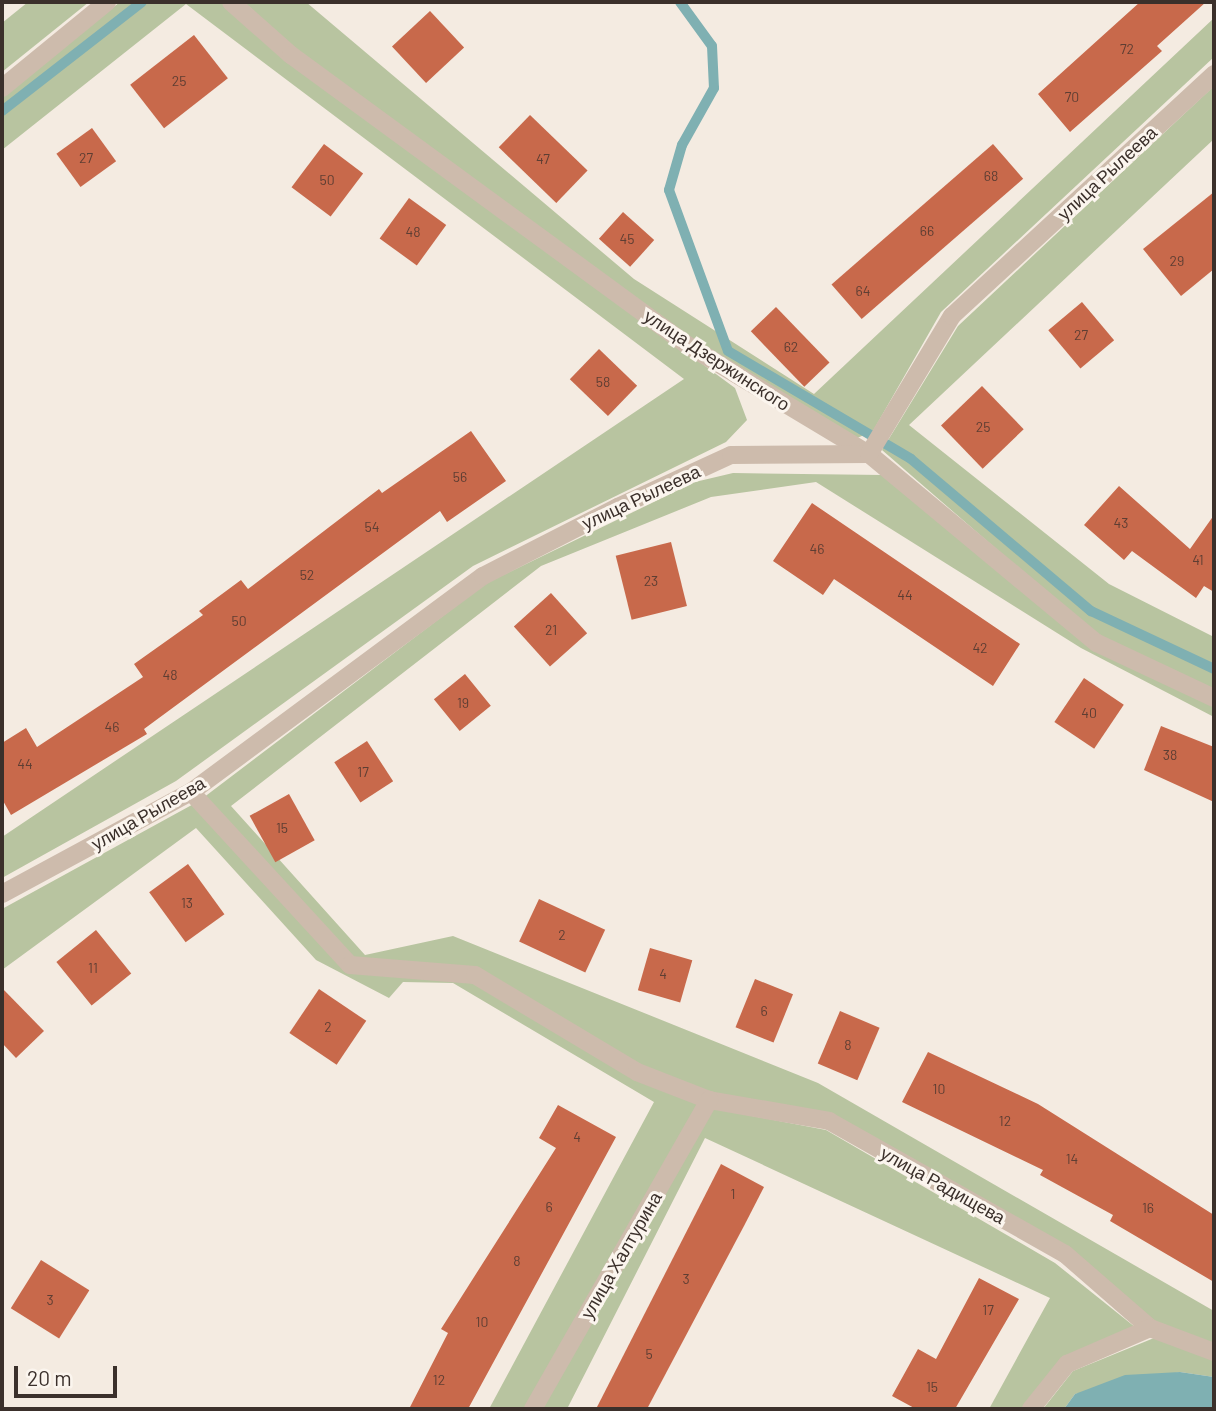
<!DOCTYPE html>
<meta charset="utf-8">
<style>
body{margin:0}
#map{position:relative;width:1216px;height:1411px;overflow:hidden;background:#f4ebe1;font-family:Barlow,sans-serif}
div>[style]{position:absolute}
.green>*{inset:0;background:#b8c4a0}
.water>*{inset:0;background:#7fb0b2}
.stream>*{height:10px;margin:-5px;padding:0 5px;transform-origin:5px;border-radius:5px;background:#7fb0b2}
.building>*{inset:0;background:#c8694b;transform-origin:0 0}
.minor>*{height:18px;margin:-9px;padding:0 9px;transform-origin:9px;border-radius:9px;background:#cdbbac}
span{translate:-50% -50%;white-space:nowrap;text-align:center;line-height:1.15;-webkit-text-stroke:6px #fbf5ee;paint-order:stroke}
.number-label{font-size:14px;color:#5e3e33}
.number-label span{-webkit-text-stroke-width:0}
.street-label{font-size:18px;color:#3b302b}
.frame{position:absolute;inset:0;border:4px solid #3b302b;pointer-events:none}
.scale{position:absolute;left:14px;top:1366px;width:103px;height:32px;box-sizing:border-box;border:4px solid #3b302b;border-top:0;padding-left:9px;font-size:21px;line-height:24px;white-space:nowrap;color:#3b302b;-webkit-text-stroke:5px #fbf5ee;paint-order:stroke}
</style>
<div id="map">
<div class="green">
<i style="clip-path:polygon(28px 2px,89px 2px,2px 72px,2px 23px)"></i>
<i style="clip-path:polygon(120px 2px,221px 2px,280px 53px,735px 388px,747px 420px,726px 442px,473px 566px,176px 781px,2px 878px,2px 837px,684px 379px,186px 4px,2px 150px,2px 96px)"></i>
<i style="clip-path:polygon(244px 2px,306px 2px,634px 279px,814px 394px,1214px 18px,1214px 57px,941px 312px,873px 431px,855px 439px,691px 341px,297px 51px)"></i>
<i style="clip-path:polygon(1214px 86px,1214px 139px,909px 425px,1109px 584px,1214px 637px,1214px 691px,1099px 638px,882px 450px,958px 326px)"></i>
<i style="clip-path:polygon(733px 473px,883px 475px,1093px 647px,1214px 705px,1214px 717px,1081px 648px,816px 482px,711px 497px,541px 566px,231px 806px,365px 955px,453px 936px,818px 1083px,1214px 1311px,1214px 1345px,1154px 1322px,1070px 1249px,828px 1115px,698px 1106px,524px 1409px,489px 1409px,654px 1102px,453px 983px,403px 982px,389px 998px,316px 960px,196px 828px,2px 970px,2px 909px,199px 801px,485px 584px,695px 482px)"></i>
<i style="clip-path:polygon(711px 1108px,826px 1130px,1055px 1263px,1135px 1327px,1063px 1358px,1022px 1409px,989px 1409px,1050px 1298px,705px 1138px,567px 1409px,540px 1409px)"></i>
<i style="clip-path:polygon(1154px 1338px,1214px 1359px,1214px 1377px,1180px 1372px,1075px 1394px,1064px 1409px,1043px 1409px,1073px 1371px)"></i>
</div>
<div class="water">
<i style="clip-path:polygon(1180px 1372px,1214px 1377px,1214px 1409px,1064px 1409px,1075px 1394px,1125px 1375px)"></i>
</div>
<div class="stream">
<i style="left:680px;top:2px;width:54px;rotate:54deg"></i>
<i style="left:712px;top:46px;width:42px;rotate:87.3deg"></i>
<i style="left:714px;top:88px;width:65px;rotate:119.3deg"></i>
<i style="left:682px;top:145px;width:47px;rotate:106.1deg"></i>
<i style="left:669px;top:190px;width:171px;rotate:69.9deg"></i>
<i style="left:728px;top:351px;width:212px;rotate:30.5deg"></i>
<i style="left:911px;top:459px;width:236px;rotate:40.2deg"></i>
<i style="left:1091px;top:611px;width:136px;rotate:25.2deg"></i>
<i style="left:2px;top:111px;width:177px;rotate:-37.9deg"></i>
</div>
<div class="building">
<i style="clip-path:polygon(1140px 2px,1206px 2px,1157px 46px,1162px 51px,1070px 132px,1038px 94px)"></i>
<i style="left:430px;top:11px;width:50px;height:52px;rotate:47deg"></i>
<i style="left:194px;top:35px;width:55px;height:81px;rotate:52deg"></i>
<i style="left:530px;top:115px;width:80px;height:45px;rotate:44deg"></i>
<i style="left:92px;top:128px;width:41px;height:44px;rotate:54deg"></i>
<i style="left:324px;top:144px;width:49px;height:54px;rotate:37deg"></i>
<i style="left:993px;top:144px;width:46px;height:214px;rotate:49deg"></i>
<i style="clip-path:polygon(1214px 192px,1214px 269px,1181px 296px,1143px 249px)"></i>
<i style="left:409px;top:198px;width:46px;height:50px;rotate:36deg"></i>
<i style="left:623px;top:212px;width:42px;height:36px;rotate:42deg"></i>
<i style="left:1082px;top:302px;width:50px;height:44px;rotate:50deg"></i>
<i style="left:776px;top:307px;width:77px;height:35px;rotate:46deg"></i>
<i style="left:599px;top:349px;width:53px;height:42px;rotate:44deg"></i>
<i style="left:982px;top:386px;width:60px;height:57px;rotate:46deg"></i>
<i style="clip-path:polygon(471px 431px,506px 481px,447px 522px,440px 511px,144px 729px,147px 734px,11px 815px,2px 799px,2px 743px,26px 728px,37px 747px,143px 677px,134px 664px,203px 615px,199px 611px,241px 580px,248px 589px,379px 489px,382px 493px)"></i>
<i style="clip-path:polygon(1119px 486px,1190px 549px,1214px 515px,1214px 592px,1204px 586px,1196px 598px,1132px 551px,1124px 560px,1084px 525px)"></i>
<i style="clip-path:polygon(812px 503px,1020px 644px,993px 686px,834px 579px,823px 595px,773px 561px)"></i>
<i style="left:671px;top:542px;width:66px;height:57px;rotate:76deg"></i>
<i style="left:551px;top:593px;width:54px;height:50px;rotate:48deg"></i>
<i style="left:465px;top:674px;width:41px;height:40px;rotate:51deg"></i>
<i style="left:1084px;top:678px;width:48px;height:53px;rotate:34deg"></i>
<i style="clip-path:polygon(1161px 726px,1214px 747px,1214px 802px,1144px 770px)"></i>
<i style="left:367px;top:741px;width:48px;height:39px;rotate:57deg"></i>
<i style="left:289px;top:794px;width:53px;height:45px;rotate:61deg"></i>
<i style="left:188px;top:864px;width:62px;height:48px;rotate:54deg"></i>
<i style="left:539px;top:899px;width:73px;height:47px;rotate:25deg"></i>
<i style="left:96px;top:930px;width:56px;height:51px;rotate:51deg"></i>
<i style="left:650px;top:948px;width:44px;height:44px;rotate:16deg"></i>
<i style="left:755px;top:979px;width:41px;height:52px;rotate:22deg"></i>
<i style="clip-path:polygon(2px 988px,44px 1031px,16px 1058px,2px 1043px)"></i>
<i style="left:319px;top:989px;width:57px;height:53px;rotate:34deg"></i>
<i style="left:840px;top:1011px;width:43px;height:57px;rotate:23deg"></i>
<i style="clip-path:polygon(928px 1052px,1038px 1104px,1214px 1215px,1214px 1282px,1110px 1221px,1113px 1215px,1040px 1175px,1043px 1170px,902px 1102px)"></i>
<i style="clip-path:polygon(558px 1105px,616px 1137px,468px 1409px,409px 1409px,448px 1333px,441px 1329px,556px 1148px,539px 1138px)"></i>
<i style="clip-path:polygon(721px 1164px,764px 1187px,745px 1224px,647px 1409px,596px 1409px)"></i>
<i style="left:41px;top:1260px;width:57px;height:57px;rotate:32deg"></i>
<i style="clip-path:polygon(979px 1278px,1019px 1299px,955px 1409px,916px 1409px,892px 1396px,918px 1349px,936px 1359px)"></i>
</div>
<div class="minor">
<i style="left:231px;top:2px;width:80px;rotate:41.5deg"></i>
<i style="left:291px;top:55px;width:493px;rotate:36.2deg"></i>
<i style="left:689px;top:346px;width:210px;rotate:31deg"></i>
<i style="left:869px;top:454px;width:296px;rotate:39.7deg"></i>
<i style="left:1097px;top:643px;width:129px;rotate:25.2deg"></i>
<i style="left:2px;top:88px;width:136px;rotate:-39.3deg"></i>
<i style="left:191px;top:792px;width:235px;rotate:47.4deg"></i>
<i style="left:350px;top:965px;width:125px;rotate:4.6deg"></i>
<i style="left:475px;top:975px;width:189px;rotate:30.9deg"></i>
<i style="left:637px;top:1072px;width:77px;rotate:21.3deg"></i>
<i style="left:709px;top:1100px;width:122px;rotate:9.9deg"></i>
<i style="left:829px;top:1121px;width:271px;rotate:29.4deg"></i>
<i style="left:1065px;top:1254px;width:113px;rotate:41deg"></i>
<i style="left:1150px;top:1328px;width:68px;rotate:20.6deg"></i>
<i style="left:2px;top:894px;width:215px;rotate:-28.4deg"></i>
<i style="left:191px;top:792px;width:363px;rotate:-36.5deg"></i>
<i style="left:483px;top:576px;width:152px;rotate:-27.1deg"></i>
<i style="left:618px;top:507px;width:124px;rotate:-24.7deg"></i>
<i style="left:731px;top:455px;width:138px;rotate:-0.4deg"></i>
<i style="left:869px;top:454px;width:161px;rotate:-59deg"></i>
<i style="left:952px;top:316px;width:357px;rotate:-42.7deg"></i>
<i style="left:533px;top:1409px;width:356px;rotate:-60.3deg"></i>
<i style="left:1031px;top:1409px;width:58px;rotate:-51.3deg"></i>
<i style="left:1067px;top:1364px;width:90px;rotate:-23.4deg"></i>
</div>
<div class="number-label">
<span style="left:1127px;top:49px">72</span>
<span style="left:179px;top:81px">25</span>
<span style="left:1072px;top:97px">70</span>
<span style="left:86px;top:158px">27</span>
<span style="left:543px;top:159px">47</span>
<span style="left:991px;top:176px">68</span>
<span style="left:327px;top:180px">50</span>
<span style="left:927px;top:231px">66</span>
<span style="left:413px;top:232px">48</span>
<span style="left:627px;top:239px">45</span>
<span style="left:1177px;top:261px">29</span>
<span style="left:863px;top:291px">64</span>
<span style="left:1081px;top:335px">27</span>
<span style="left:791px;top:347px">62</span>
<span style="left:603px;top:382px">58</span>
<span style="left:983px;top:427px">25</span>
<span style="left:460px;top:477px">56</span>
<span style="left:1121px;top:523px">43</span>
<span style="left:372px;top:527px">54</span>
<span style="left:817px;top:549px">46</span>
<span style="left:1198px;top:560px">41</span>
<span style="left:307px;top:575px">52</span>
<span style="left:651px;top:581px">23</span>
<span style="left:905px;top:595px">44</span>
<span style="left:239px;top:621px">50</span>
<span style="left:551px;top:630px">21</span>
<span style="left:980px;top:648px">42</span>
<span style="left:170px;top:675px">48</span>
<span style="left:463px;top:703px">19</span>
<span style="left:1089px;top:713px">40</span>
<span style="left:112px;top:727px">46</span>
<span style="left:1170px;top:755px">38</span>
<span style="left:25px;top:764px">44</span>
<span style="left:363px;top:772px">17</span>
<span style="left:282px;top:828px">15</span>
<span style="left:187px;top:903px">13</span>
<span style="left:562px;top:935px">2</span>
<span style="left:93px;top:968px">11</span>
<span style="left:663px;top:974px">4</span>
<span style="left:764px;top:1011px">6</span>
<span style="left:328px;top:1027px">2</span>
<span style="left:848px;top:1045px">8</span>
<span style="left:939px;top:1089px">10</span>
<span style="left:1005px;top:1121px">12</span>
<span style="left:577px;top:1137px">4</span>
<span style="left:1072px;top:1159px">14</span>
<span style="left:733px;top:1194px">1</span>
<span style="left:549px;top:1207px">6</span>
<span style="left:1148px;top:1208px">16</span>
<span style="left:517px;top:1261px">8</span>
<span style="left:686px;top:1279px">3</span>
<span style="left:50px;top:1300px">3</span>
<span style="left:988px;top:1310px">17</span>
<span style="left:482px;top:1322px">10</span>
<span style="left:649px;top:1354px">5</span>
<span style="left:439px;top:1380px">12</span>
<span style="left:932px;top:1387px">15</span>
</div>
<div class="street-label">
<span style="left:1107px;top:173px;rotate:-43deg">улица Рылеева</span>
<span style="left:717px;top:360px;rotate:33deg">улица Дзержинского</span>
<span style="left:641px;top:497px;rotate:-25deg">улица Рылеева</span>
<span style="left:148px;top:813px;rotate:-30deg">улица Рылеева</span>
<span style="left:943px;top:1185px;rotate:29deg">улица Радищева</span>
<span style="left:621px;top:1255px;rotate:-60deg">улица Халтурина</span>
</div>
<div class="frame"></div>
<div class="scale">20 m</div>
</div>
